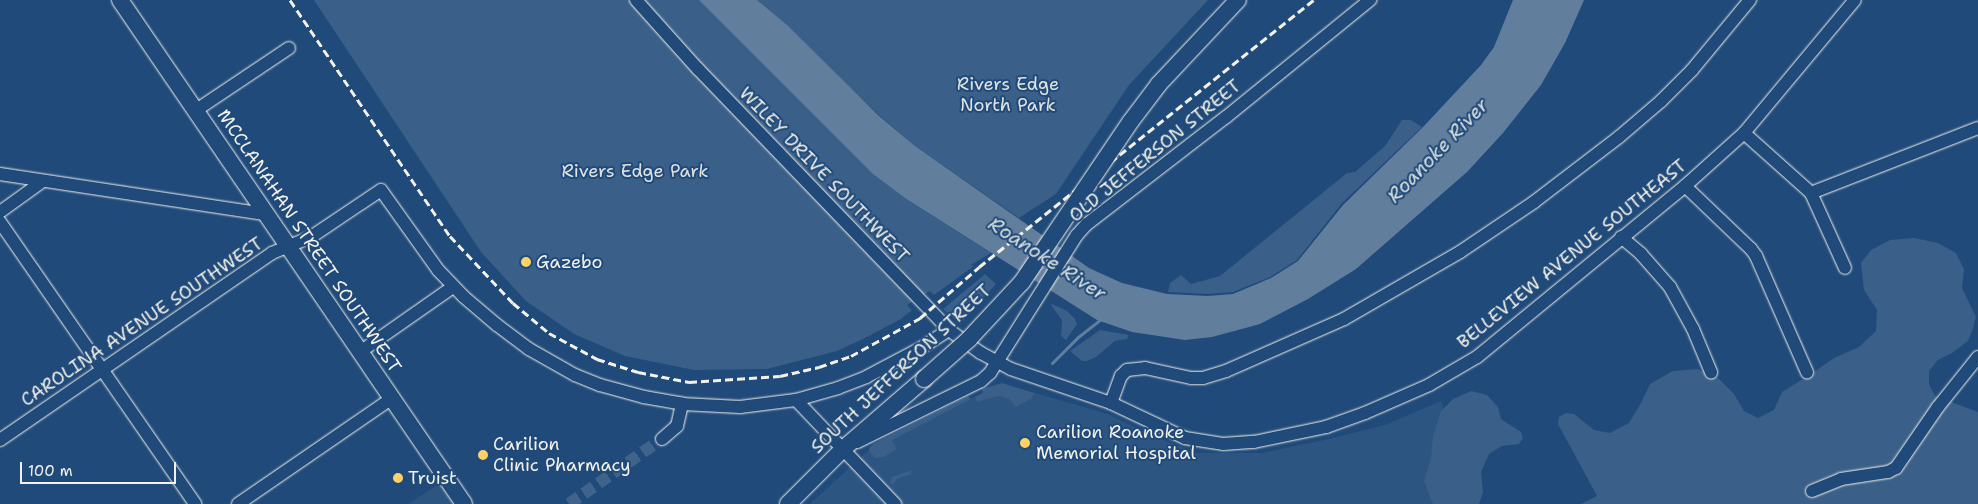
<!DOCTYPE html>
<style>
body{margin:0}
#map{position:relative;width:1978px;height:504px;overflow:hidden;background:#1f4a7a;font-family:"Shantell Sans",sans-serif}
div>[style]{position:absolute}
.built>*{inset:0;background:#2d5581}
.green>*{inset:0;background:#3a5f88}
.water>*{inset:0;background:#627e9d}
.stream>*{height:3px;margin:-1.5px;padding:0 1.5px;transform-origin:1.5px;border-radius:1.5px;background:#627e9d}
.minor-tunnel>*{height:12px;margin-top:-6px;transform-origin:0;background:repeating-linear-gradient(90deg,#3f638a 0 12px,transparent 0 18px)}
.roads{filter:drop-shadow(0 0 1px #f4f1e8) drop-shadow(0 0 1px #f4f1e8)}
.minor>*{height:12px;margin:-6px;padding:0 6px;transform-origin:6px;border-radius:6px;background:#1f4a7a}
.major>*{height:16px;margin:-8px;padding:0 8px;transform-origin:8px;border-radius:8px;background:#1f4a7a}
.rail>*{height:3px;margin-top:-1.5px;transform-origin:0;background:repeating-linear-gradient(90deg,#f4f1e8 0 8px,transparent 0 12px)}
.bridges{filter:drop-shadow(0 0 1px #f4f1e8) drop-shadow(0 0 1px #f4f1e8)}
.major-bridge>*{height:16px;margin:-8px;padding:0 8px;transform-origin:8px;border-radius:8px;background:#1f4a7a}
.dots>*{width:14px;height:14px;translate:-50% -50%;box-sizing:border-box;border:2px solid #1f4a7a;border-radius:50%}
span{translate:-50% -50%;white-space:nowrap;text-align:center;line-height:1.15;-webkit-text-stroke:4px #1f4a7a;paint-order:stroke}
.park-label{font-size:18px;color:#e1e2de}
.street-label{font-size:18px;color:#f4f1e8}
.poi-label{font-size:18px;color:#f4f1e8}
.left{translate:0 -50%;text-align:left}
.water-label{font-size:19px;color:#dee0dd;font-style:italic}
.scale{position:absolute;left:20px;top:462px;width:156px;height:22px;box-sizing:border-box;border:2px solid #f4f1e8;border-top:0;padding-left:6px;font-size:15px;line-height:18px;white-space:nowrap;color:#f4f1e8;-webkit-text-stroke:4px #1f4a7a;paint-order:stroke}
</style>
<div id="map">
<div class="built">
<i style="clip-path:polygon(999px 385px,1007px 385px,1108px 414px,1148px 434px,1197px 453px,1262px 453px,1329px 439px,1385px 425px,1441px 401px,1470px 504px,810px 504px,873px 446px)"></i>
<i style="clip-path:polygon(447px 478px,464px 504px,409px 504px)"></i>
</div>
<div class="green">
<i style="clip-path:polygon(314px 0,701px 0,874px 174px,905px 198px,991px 253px,971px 265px,974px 266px,934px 295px,930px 291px,907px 305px,912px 310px,901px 319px,867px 337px,837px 351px,767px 369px,694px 370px,625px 356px,574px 334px,526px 301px,481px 252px)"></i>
<i style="clip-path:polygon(757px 0,1208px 0,1129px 85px,1056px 194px,1019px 218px,915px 146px,880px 116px)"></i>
<i style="clip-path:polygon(1402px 120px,1411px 120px,1422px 127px,1342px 203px,1297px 260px,1270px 277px,1233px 292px,1208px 294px,1168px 292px,1170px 283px,1181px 275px,1191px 284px,1220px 276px,1347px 173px,1355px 172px,1385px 146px)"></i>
<i style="clip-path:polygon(1914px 238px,1938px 243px,1956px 253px,1964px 269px,1962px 288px,1976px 317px,1972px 331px,1968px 341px,1952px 353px,1938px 360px,1929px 371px,1929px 384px,1935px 396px,1978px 412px,1978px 504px,1581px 504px,1597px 496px,1558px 424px,1559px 417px,1566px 413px,1574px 414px,1594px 430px,1610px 433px,1629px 423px,1641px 403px,1650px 384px,1673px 371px,1698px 369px,1719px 379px,1734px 394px,1744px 411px,1758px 418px,1774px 410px,1782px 392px,1808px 376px,1834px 358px,1859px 347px,1876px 331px,1877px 310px,1864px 290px,1861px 263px,1871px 250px,1890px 240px)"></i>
<i style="clip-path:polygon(985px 274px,996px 284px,960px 324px,943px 309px)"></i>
<i style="clip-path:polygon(1052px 304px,1067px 311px,1075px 319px,1077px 324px,1066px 340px,1061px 336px,1062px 320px,1051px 305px)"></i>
<i style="clip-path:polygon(1100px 330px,1129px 335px,1127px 339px,1115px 341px,1096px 357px,1087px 361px,1082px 361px,1070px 351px)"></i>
<i style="clip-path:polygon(1002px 383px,1034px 393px,1032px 398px,1016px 407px,1009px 399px,999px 396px,977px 402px,975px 397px,983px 393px,982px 389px)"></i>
<i style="clip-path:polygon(1471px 391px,1487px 395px,1498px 407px,1501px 419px,1521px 432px,1523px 438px,1519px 444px,1502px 446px,1489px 454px,1481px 472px,1483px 492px,1479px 504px,1433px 504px,1424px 481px,1431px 458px,1433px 436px,1441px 411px,1453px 399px)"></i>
<i style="clip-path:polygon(968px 396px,971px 399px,892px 440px,897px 449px,884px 457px,876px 458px,870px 453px,869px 448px,873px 444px)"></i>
<i style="clip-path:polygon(912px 470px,911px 474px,897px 479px,893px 485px,890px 483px,892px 477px)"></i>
</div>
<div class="water">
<i style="clip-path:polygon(699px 0,757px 0,787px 25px,879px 116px,915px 146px,1089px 268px,1122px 283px,1167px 294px,1208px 296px,1233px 294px,1271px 278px,1298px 261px,1343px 205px,1424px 126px,1481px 65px,1494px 47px,1513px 0,1584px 0,1565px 43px,1541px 85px,1503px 133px,1467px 172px,1356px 269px,1308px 299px,1260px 324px,1212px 337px,1185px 340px,1132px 332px,1097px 320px,905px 198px,873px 174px)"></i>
</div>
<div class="stream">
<i style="left:1052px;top:363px;width:37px;rotate:-45deg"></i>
<i style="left:1078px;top:337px;width:31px;rotate:-38deg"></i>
</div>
<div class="minor-tunnel">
<i style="left:569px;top:504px;width:113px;rotate:-35deg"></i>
</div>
<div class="roads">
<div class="minor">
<i style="left:636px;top:0;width:93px;rotate:48.1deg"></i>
<i style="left:698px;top:69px;width:362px;rotate:46.1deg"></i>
<i style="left:949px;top:330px;width:39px;rotate:36deg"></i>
<i style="left:981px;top:353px;width:34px;rotate:28deg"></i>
<i style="left:1011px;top:369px;width:106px;rotate:18.8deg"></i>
<i style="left:1111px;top:403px;width:82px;rotate:25.3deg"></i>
<i style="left:1185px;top:438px;width:38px;rotate:9deg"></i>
<i style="left:1223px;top:444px;width:31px;rotate:-4deg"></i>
<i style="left:1254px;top:442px;width:74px;rotate:-11.8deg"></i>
<i style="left:1326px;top:427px;width:41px;rotate:-19.7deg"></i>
<i style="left:1365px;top:413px;width:70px;rotate:-23.6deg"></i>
<i style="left:1429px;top:385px;width:56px;rotate:-30.3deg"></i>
<i style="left:1477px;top:357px;width:269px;rotate:-39.4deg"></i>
<i style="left:1685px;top:186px;width:79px;rotate:-41.9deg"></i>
<i style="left:1744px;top:133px;width:173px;rotate:-50.2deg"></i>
<i style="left:195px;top:111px;width:113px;rotate:-33.8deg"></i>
<i style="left:1744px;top:133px;width:90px;rotate:41.8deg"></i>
<i style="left:1811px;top:193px;width:82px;rotate:65.6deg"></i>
<i style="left:0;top:174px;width:269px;rotate:8.6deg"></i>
<i style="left:1685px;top:186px;width:91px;rotate:43.7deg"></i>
<i style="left:1751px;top:249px;width:9px;rotate:54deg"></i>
<i style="left:1756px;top:256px;width:127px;rotate:66.3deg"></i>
<i style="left:1811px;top:193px;width:179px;rotate:-21.3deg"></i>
<i style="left:0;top:212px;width:53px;rotate:-35.8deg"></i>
<i style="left:0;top:222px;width:343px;rotate:55.3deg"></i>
<i style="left:1621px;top:237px;width:26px;rotate:40deg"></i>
<i style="left:1641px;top:254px;width:44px;rotate:48.7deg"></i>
<i style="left:1670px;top:287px;width:48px;rotate:61.3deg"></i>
<i style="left:1693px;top:329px;width:47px;rotate:67.3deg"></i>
<i style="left:360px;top:352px;width:113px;rotate:-35deg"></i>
<i style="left:796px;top:400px;width:144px;rotate:46.4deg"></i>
<i style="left:1111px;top:403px;width:29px;rotate:-70deg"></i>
<i style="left:1121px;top:376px;width:8px;rotate:-45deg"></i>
<i style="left:1127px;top:370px;width:18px;rotate:-6deg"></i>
<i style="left:1145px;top:368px;width:47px;rotate:12.3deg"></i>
<i style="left:1191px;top:378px;width:12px"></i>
<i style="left:1203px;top:378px;width:24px;rotate:-17deg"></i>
<i style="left:1226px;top:371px;width:129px;rotate:-23.8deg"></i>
<i style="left:1344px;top:319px;width:134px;rotate:-30deg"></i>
<i style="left:1460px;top:252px;width:89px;rotate:-34deg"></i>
<i style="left:1534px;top:202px;width:107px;rotate:-37.4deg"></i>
<i style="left:1619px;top:137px;width:55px;rotate:-40.6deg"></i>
<i style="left:1661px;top:101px;width:44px;rotate:-45deg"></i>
<i style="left:1692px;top:70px;width:91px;rotate:-50.4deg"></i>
<i style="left:662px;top:439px;width:20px;rotate:-41deg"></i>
<i style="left:677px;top:426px;width:23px;rotate:-77deg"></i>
<i style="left:0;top:440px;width:330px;rotate:-34.5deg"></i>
<i style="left:272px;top:253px;width:42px;rotate:-22.3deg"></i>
<i style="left:311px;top:237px;width:84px;rotate:-33.9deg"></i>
<i style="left:381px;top:190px;width:98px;rotate:54.5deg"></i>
<i style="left:438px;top:270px;width:37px;rotate:46deg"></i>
<i style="left:464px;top:297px;width:43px;rotate:40.3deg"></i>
<i style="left:497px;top:325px;width:40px;rotate:37deg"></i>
<i style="left:529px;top:349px;width:53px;rotate:29.5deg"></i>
<i style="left:575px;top:375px;width:27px;rotate:22deg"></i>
<i style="left:600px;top:385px;width:46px;rotate:15.3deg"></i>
<i style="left:644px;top:397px;width:39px;rotate:10deg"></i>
<i style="left:682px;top:404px;width:58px;rotate:3deg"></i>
<i style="left:740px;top:407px;width:56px;rotate:-7.1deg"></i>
<i style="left:796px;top:400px;width:44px;rotate:-15.9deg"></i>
<i style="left:838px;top:388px;width:30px;rotate:-21deg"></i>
<i style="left:866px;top:377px;width:62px;rotate:-27.8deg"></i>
<i style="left:921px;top:348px;width:33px;rotate:-33deg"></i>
<i style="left:857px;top:442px;width:138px;rotate:-26.2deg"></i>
<i style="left:981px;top:381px;width:12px;rotate:-42deg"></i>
<i style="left:990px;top:373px;width:163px;rotate:-57.8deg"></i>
<i style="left:1077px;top:235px;width:15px;rotate:-48deg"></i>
<i style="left:1087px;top:224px;width:175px;rotate:-37.6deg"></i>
<i style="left:1226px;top:117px;width:186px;rotate:-39.1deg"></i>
<i style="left:1812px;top:491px;width:31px;rotate:-22deg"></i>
<i style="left:1841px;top:479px;width:48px;rotate:-8.5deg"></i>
<i style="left:1888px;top:472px;width:9px;rotate:-27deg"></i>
<i style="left:1896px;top:468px;width:74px;rotate:-55.5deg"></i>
<i style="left:1938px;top:407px;width:64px;rotate:-51.3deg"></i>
<i style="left:238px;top:504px;width:187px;rotate:-34.5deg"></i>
</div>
<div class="major">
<i style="left:120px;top:0;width:610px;rotate:55.68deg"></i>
<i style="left:788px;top:504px;width:78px;rotate:-45deg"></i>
<i style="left:843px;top:449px;width:107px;rotate:-40.8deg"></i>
</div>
</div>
<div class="rail">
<i style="left:290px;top:0;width:285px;rotate:55.9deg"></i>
<i style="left:450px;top:236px;width:92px;rotate:46.8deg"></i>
<i style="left:513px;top:303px;width:47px;rotate:39.8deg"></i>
<i style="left:549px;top:333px;width:55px;rotate:28.4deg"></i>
<i style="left:597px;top:359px;width:43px;rotate:17.6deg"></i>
<i style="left:638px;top:372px;width:52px;rotate:11.1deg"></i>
<i style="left:689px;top:382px;width:91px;rotate:-3.8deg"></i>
<i style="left:780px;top:376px;width:40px;rotate:-13deg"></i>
<i style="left:819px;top:367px;width:34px;rotate:-19deg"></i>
<i style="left:851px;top:356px;width:79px;rotate:-28.8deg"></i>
<i style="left:920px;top:318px;width:78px;rotate:-40.8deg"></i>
<i style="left:979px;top:267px;width:428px;rotate:-38.6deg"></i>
</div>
<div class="bridges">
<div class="major-bridge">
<i style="left:924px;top:379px;width:60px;rotate:-41.6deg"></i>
<i style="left:969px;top:339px;width:78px;rotate:-47.1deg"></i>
<i style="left:1022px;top:282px;width:194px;rotate:-55.9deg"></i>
<i style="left:1131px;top:121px;width:46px;rotate:-52.9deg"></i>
<i style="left:1159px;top:84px;width:115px;rotate:-46.8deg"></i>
</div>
</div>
<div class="dots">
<i style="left:526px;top:262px;background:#ffd166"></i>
<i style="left:1025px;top:443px;background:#ffd166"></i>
<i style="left:483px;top:455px;background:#ffd166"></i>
<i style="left:398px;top:478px;background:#ffd166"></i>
</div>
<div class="park-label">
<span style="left:1008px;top:95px">Rivers Edge<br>North Park</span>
<span style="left:635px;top:171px">Rivers Edge Park</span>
</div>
<div class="street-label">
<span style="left:1155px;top:151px;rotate:-39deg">OLD JEFFERSON STREET</span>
<span style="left:824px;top:175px;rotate:46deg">WILEY DRIVE SOUTHWEST</span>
<span style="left:309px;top:241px;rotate:56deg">MCCLANAHAN STREET SOUTHWEST</span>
<span style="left:1572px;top:254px;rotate:-39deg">BELLEVIEW AVENUE SOUTHEAST</span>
<span style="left:142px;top:322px;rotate:-34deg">CAROLINA AVENUE SOUTHWEST</span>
<span style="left:901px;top:369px;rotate:-43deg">SOUTH JEFFERSON STREET</span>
</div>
<div class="poi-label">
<span class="left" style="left:536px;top:262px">Gazebo</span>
<span class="left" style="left:1036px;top:443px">Carilion Roanoke<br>Memorial Hospital</span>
<span class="left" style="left:493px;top:455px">Carilion<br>Clinic Pharmacy</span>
<span class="left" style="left:408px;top:478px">Truist</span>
</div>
<div class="water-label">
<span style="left:1438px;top:151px;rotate:-46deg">Roanoke River</span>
<span style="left:1047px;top:259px;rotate:33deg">Roanoke River</span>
</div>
<div class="scale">100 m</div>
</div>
